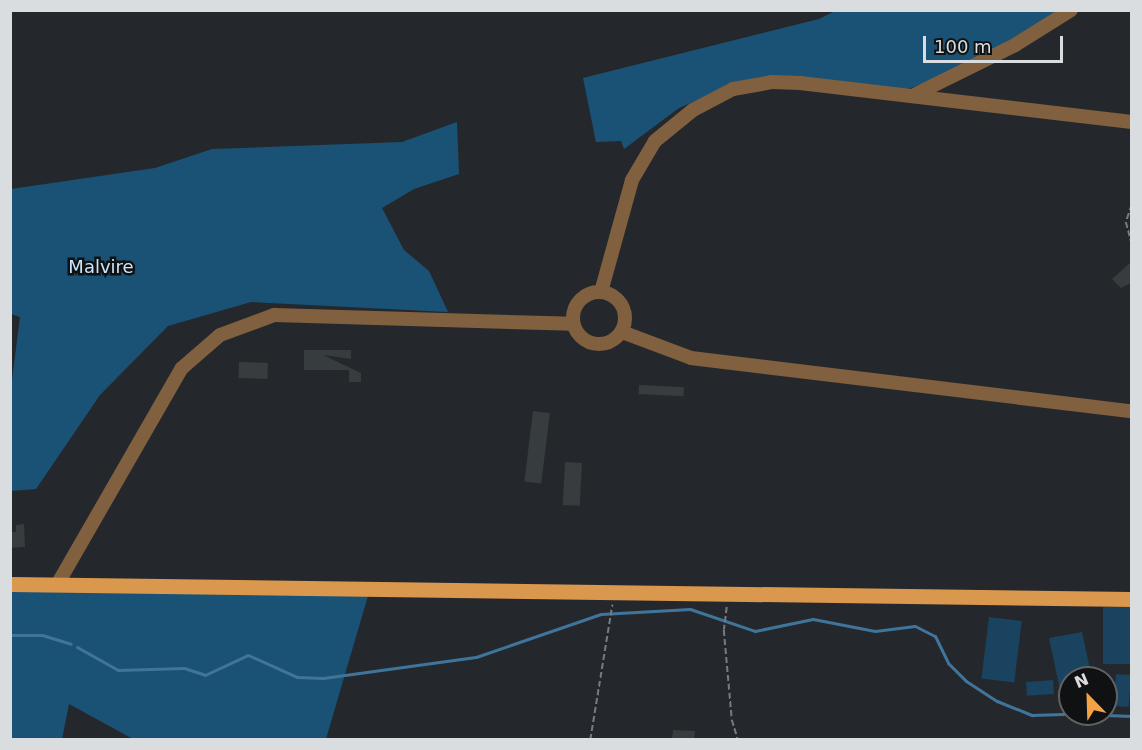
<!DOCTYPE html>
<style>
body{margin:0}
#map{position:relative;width:1142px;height:750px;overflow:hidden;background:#24282c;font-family:"DejaVu Sans",sans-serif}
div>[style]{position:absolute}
.green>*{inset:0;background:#19435e;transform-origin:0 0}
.forest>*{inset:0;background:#1a5275}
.stream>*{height:3px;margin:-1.5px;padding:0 1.5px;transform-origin:1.5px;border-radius:1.5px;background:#3f759a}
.building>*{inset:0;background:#373c3f;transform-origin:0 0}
.path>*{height:1.5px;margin-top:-0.75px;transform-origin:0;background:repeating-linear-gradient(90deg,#787b7e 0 6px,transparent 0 9px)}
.minor>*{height:14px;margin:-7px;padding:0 7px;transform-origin:7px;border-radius:7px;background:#81603f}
.minor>.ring{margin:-7px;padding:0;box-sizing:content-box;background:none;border:14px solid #81603f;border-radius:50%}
.major>*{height:15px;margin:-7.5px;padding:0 7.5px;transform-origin:7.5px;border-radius:7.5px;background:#da974e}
span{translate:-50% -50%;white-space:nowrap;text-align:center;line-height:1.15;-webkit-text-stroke:5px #0f1112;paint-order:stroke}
.park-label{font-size:18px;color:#c8e6fd}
.frame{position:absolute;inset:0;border:12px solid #dadddf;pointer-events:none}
.north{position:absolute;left:1058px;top:666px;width:60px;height:60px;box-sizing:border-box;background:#0f1112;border:2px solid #606364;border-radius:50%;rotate:337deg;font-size:16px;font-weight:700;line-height:24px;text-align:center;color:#dadddf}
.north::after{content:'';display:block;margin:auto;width:21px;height:27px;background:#f4a344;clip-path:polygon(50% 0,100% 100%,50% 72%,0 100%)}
.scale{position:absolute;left:923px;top:36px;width:140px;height:27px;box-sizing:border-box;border:3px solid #dadddf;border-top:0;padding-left:8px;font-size:18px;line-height:21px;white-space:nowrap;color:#dadddf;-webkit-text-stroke:4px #0f1112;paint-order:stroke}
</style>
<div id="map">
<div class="green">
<i style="left:1103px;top:607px;width:28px;height:57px"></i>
<i style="left:989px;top:617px;width:33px;height:62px;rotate:7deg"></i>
<i style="clip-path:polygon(1082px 632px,1092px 678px,1070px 678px,1070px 702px,1063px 704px,1049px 638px)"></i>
<i style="left:1116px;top:674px;width:15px;height:32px;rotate:4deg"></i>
<i style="left:1053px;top:680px;width:14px;height:27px;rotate:86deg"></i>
</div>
<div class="forest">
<i style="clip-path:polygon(835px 11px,1071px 11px,983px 61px,905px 90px,735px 84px,679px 108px,624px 149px,621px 141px,596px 142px,583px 78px,819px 19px)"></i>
<i style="clip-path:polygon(457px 122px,459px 174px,414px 189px,382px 208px,404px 250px,429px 271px,448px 312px,251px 302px,168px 326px,100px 395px,36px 489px,11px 491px,11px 387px,20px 317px,11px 314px,11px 189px,155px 168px,212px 149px,402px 142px)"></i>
<i style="clip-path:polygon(11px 588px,370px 589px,326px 739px,133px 739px,69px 704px,62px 739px,11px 740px)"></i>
</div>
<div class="stream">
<i style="left:10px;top:635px;width:32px"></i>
<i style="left:42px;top:635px;width:30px;rotate:17deg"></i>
<i style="left:77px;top:647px;width:47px;rotate:29.3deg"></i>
<i style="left:118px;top:670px;width:66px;rotate:-1.7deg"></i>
<i style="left:184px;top:668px;width:22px;rotate:18deg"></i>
<i style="left:205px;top:675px;width:47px;rotate:-24.9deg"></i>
<i style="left:248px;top:655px;width:54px;rotate:24.2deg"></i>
<i style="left:297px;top:677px;width:26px;rotate:2deg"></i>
<i style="left:323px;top:678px;width:154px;rotate:-7.8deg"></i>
<i style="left:476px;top:657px;width:132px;rotate:-19deg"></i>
<i style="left:601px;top:614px;width:89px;rotate:-3.2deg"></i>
<i style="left:690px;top:609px;width:69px;rotate:18.7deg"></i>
<i style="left:755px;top:631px;width:59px;rotate:-11.7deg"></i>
<i style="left:813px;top:619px;width:63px;rotate:11deg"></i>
<i style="left:875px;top:631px;width:40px;rotate:-7.1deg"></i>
<i style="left:915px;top:626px;width:22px;rotate:27deg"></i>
<i style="left:935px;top:636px;width:30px;rotate:64deg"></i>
<i style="left:948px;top:663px;width:25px;rotate:45deg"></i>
<i style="left:966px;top:681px;width:37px;rotate:33deg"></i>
<i style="left:997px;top:701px;width:38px;rotate:22deg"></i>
<i style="left:1032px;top:715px;width:38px;rotate:-2deg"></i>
<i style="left:1079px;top:714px;width:53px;rotate:2.2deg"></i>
</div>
<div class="building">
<i style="clip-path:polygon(1131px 262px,1131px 283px,1121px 288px,1112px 279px)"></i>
<i style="clip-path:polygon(304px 350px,321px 350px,321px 354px,321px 350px,351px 350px,351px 359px,323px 355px,361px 373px,361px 382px,349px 382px,349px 370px,304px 370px)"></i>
<i style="left:239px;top:362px;width:29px;height:16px;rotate:2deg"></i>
<i style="left:639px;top:385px;width:45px;height:9px;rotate:3deg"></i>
<i style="left:533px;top:411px;width:17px;height:71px;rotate:7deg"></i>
<i style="left:565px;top:462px;width:17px;height:43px;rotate:3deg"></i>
<i style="clip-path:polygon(24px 524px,25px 547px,10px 548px,10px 532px,16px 532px,16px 525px)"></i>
<i style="clip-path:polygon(673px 730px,695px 731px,694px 740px,672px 740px)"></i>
</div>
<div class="path">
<i style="left:1132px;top:205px;width:18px;rotate:109deg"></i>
<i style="left:1126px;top:222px;width:24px;rotate:75deg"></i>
<i style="left:727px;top:607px;width:23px;rotate:97deg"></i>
<i style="left:724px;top:630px;width:90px;rotate:84.9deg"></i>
<i style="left:732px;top:720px;width:21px;rotate:73deg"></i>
<i style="left:590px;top:740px;width:137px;rotate:-80.7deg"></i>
</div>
<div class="minor">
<i style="left:912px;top:96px;width:115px;rotate:-26.3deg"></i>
<i style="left:1015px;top:45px;width:66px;rotate:-32deg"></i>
<i style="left:601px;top:292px;width:116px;rotate:-74.5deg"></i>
<i style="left:632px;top:180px;width:45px;rotate:-59.5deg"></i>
<i style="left:655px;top:141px;width:49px;rotate:-39.2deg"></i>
<i style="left:693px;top:110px;width:45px;rotate:-27.7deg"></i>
<i style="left:733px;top:89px;width:39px;rotate:-10deg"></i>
<i style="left:771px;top:82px;width:29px;rotate:2deg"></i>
<i style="left:800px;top:83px;width:334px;rotate:6.7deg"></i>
<i class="ring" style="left:573px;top:292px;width:38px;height:38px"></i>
<i style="left:622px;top:332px;width:74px;rotate:20.6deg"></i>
<i style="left:691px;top:358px;width:444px;rotate:6.9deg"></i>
<i style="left:57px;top:585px;width:250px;rotate:-60.1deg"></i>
<i style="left:182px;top:368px;width:50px;rotate:-41deg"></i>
<i style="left:220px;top:335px;width:58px;rotate:-20.3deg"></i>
<i style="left:274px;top:315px;width:299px;rotate:1.7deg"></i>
</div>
<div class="major">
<i style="left:10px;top:584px;width:1122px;rotate:0.77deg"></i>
</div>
<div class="park-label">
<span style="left:101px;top:267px">Malvire</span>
</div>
<div class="frame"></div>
<div class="north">N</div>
<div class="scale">100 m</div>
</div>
